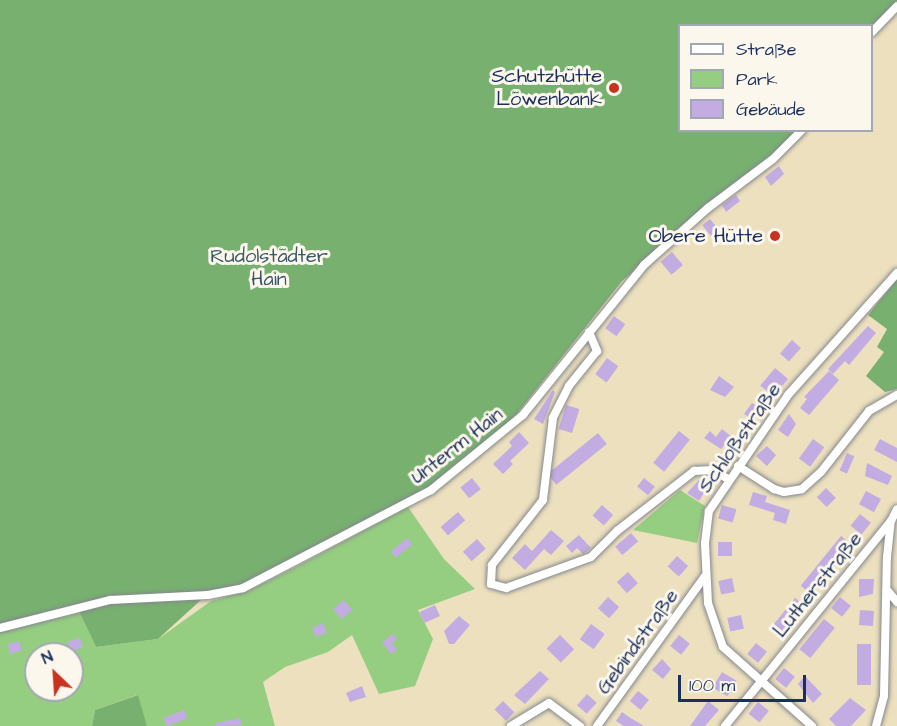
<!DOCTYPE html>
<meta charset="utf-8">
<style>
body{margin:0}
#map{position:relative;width:897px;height:726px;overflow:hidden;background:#ede0be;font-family:"Architects Daughter",sans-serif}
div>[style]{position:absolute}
.green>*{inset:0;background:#96ce81}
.forest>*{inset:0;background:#78b16f}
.building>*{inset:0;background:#c2ace1;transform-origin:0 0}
.roads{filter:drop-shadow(0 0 2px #84888e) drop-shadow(0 0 2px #84888e)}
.minor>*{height:8px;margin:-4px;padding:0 4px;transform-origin:4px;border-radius:4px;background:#fff}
.dots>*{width:16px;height:16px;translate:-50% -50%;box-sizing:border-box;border:3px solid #fbf7ec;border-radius:50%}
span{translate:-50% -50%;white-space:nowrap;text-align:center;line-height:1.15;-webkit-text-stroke:6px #fbf7ec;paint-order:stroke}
.poi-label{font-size:20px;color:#1b2f5e}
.right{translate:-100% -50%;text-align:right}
.park-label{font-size:20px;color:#3a5767}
.street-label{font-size:20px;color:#1b2f5e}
.legend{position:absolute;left:678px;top:24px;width:195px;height:108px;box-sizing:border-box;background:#fbf7ec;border:2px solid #a1a7b3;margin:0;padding:8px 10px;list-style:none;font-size:18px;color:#1b2f5e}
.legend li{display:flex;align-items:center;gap:12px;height:30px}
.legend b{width:30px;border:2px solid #a1a7b3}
.north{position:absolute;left:24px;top:642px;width:60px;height:60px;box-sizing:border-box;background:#fbf7ec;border:2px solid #a1a7b3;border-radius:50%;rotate:335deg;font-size:16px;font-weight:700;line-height:24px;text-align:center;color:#1b2f5e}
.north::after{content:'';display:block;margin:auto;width:21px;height:27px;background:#c8321e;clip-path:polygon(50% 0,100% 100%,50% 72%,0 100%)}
.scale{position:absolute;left:678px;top:675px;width:128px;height:27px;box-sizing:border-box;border:3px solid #1b2f5e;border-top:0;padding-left:8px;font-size:18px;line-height:21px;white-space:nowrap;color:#1b2f5e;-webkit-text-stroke:4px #fbf7ec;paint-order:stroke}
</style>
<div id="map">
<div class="green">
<i style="clip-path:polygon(680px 490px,705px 506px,697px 543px,633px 530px)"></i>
<i style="clip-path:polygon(evenodd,408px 507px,444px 559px,475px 589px,418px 610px,433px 639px,415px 686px,379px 694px,352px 635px,328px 652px,285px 667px,263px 682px,275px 726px,147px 726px,137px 695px,95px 710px,92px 726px,0 726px,0 632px,80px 613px,96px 647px,158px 639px,211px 601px,248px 591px,298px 566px,408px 507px,36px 654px,72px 654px,72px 690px,36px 690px,36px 654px)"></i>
</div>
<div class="forest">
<i style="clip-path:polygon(0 0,897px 0,897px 3px,872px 26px,680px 26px,680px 130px,796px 131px,775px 153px,622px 281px,512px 420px,425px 491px,267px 574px,202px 599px,158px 639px,96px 647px,77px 607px,0 625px)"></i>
<i style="clip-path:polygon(897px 279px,897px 389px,885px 392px,866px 376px,884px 352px,877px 347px,887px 329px,868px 315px)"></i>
<i style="clip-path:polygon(138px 695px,147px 726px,92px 726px,95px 710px)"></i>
</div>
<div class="building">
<i style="clip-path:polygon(779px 166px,784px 174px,771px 186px,765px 177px)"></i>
<i style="clip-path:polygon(736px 195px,740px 201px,726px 212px,722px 205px)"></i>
<i style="left:710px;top:219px;width:21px;height:10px;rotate:51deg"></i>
<i style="left:672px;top:252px;width:17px;height:15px;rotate:50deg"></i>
<i style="left:614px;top:316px;width:14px;height:15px;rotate:36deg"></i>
<i style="clip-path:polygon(868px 326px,876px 333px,849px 365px,845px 361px,833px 374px,828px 369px)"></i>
<i style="left:792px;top:340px;width:12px;height:18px;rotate:42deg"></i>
<i style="left:607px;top:358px;width:14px;height:20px;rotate:36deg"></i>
<i style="left:775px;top:368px;width:17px;height:23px;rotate:40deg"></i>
<i style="clip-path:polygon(829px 371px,839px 380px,809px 415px,800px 408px,807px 399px,804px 397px)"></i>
<i style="clip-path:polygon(719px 376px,734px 387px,725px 397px,710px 390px)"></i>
<i style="clip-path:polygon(553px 390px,555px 392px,543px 424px,534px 419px)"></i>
<i style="clip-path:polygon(752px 403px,760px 408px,753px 420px,744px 414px)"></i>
<i style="left:566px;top:405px;width:14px;height:25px;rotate:17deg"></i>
<i style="clip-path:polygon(789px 414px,796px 424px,788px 437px,778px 430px)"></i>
<i style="clip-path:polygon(722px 429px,732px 437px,721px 449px,704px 438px,710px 431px,716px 437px)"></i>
<i style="left:679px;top:431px;width:14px;height:41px;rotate:39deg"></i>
<i style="clip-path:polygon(519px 432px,529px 443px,510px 461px,513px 464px,503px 474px,493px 464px,512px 446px,509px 442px)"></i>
<i style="left:598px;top:433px;width:14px;height:65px;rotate:51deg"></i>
<i style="left:813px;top:439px;width:14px;height:24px;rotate:36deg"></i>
<i style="clip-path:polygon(880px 439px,897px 448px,897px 462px,874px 450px)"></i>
<i style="clip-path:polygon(767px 446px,776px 455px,767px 466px,756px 456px)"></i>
<i style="left:847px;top:453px;width:8px;height:19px;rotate:23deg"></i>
<i style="clip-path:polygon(867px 463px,892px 476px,888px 485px,865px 476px)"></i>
<i style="left:472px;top:478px;width:14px;height:15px;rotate:51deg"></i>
<i style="left:644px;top:478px;width:14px;height:11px;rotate:39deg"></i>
<i style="clip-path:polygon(699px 480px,708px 486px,699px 501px,687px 493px)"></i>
<i style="left:826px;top:488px;width:14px;height:13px;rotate:45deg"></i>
<i style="left:866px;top:491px;width:17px;height:15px;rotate:28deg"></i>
<i style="clip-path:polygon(753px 492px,767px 496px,765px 502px,790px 510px,786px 524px,773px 520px,775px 513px,749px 505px)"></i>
<i style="left:602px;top:505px;width:15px;height:14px;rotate:42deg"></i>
<i style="left:722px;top:505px;width:15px;height:14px;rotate:16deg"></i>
<i style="left:458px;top:512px;width:11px;height:23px;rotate:49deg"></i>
<i style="left:860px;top:514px;width:14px;height:15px;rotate:39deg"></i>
<i style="clip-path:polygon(551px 530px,564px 541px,551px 555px,544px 549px,525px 570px,512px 558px,525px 544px,532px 551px)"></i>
<i style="left:631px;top:533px;width:11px;height:21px;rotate:49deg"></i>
<i style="clip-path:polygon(579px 535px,591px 548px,583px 554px,577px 548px,572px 553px,566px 546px)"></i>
<i style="left:841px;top:536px;width:14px;height:64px;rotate:39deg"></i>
<i style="left:407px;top:538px;width:8px;height:21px;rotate:50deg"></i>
<i style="left:477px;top:539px;width:13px;height:19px;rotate:48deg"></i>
<i style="left:718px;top:542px;width:14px;height:14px"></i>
<i style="left:677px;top:556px;width:15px;height:14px;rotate:42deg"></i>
<i style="left:628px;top:572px;width:15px;height:15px;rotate:48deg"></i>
<i style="left:732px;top:578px;width:14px;height:14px;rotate:78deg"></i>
<i style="clip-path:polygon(859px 579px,874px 579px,873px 594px,859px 597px)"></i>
<i style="left:608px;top:597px;width:15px;height:15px;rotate:42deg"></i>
<i style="left:840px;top:597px;width:14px;height:14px;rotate:39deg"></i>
<i style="left:795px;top:598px;width:14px;height:37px;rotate:39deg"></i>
<i style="left:344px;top:600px;width:13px;height:14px;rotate:51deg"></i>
<i style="left:435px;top:605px;width:12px;height:17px;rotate:66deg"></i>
<i style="left:860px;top:610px;width:14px;height:15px;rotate:4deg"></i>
<i style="left:741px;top:615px;width:14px;height:14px;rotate:78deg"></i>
<i style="clip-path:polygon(459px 616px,470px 625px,454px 644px,449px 644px,444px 631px)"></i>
<i style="left:824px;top:619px;width:14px;height:39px;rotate:39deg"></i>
<i style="left:323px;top:623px;width:10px;height:12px;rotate:66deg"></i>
<i style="left:591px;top:624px;width:17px;height:19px;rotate:36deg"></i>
<i style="clip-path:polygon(393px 634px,397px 639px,392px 643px,397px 650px,391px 654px,382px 642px)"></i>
<i style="left:560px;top:635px;width:20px;height:19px;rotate:45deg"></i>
<i style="left:679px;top:635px;width:14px;height:14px;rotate:39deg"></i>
<i style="left:80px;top:638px;width:10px;height:13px;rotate:73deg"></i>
<i style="left:19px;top:641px;width:10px;height:12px;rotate:73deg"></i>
<i style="left:756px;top:643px;width:14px;height:14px;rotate:39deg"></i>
<i style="left:857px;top:644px;width:14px;height:41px"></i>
<i style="clip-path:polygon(662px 659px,671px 669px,663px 679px,652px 670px)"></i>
<i style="left:784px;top:668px;width:14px;height:14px;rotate:39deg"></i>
<i style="clip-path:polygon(540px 671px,549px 679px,525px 704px,514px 695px)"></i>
<i style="left:722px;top:672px;width:17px;height:18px;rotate:31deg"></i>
<i style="clip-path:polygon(805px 676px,822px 694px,813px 703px,798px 684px)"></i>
<i style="clip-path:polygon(362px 686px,366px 697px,350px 702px,346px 693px)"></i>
<i style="left:638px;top:691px;width:14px;height:13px;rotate:39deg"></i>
<i style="left:587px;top:694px;width:13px;height:15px;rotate:42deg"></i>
<i style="clip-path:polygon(850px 698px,866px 710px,851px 726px,836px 726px,829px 719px)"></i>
<i style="left:503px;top:701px;width:16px;height:12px;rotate:45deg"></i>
<i style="clip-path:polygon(708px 701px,719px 710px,705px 726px,690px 726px)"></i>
<i style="left:758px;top:702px;width:14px;height:15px;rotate:39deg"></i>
<i style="left:184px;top:710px;width:9px;height:22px;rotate:69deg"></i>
<i style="clip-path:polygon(622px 712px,629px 717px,644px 726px,624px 726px,616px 721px)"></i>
<i style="clip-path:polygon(240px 718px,242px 725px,216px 726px,216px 723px)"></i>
</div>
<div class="roads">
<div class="minor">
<i style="left:872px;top:32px;width:36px;rotate:-46deg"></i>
<i style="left:589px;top:332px;width:21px;rotate:67deg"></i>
<i style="left:597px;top:351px;width:45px;rotate:128.7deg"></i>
<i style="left:569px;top:386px;width:36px;rotate:117deg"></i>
<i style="left:553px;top:418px;width:83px;rotate:97deg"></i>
<i style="left:543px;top:500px;width:83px;rotate:128.1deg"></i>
<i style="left:492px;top:565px;width:19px;rotate:93deg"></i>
<i style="left:491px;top:584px;width:16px;rotate:15deg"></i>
<i style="left:506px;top:588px;width:90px;rotate:-20deg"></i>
<i style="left:591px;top:557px;width:37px;rotate:-45deg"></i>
<i style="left:617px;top:531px;width:98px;rotate:-37.9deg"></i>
<i style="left:694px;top:471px;width:18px;rotate:-3deg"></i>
<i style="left:712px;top:470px;width:18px;rotate:29deg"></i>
<i style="left:738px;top:466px;width:43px;rotate:32.6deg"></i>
<i style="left:774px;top:489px;width:10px;rotate:17deg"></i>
<i style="left:784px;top:492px;width:18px;rotate:-9deg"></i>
<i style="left:802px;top:489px;width:25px;rotate:-42deg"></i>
<i style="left:821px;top:472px;width:78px;rotate:-51.8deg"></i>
<i style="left:869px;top:411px;width:32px;rotate:-30deg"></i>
<i style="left:887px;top:590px;width:16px;rotate:50deg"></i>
<i style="left:0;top:628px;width:114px;rotate:-14.3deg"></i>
<i style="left:110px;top:600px;width:98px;rotate:-2.9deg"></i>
<i style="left:208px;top:595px;width:36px;rotate:-11deg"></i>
<i style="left:243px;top:588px;width:212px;rotate:-27.5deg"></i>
<i style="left:431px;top:490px;width:119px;rotate:-39.2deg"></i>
<i style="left:523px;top:415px;width:193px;rotate:-51.1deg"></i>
<i style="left:644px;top:265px;width:86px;rotate:-41.7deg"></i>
<i style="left:708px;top:208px;width:81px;rotate:-37deg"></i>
<i style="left:773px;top:159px;width:41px;rotate:-45deg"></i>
<i style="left:511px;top:726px;width:44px;rotate:-31.2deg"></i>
<i style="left:549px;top:703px;width:39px;rotate:37deg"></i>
<i style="left:597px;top:726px;width:185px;rotate:-54.2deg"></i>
<i style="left:725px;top:726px;width:264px;rotate:-51deg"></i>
<i style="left:812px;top:726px;width:119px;rotate:-138.4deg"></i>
<i style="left:723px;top:647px;width:46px;rotate:-108.8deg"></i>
<i style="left:708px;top:603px;width:60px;rotate:-92.9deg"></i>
<i style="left:705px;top:543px;width:32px;rotate:-83deg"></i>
<i style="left:709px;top:511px;width:140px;rotate:-55.7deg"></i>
<i style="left:788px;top:395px;width:164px;rotate:-48.2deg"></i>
<i style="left:876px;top:726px;width:31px;rotate:-75deg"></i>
<i style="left:884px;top:696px;width:139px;rotate:-88.8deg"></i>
<i style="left:887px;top:557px;width:36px;rotate:-84deg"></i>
<i style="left:891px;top:521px;width:13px;rotate:-63deg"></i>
</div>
</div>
<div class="dots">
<i style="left:614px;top:88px;background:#c8321e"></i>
<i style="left:775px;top:236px;background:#c8321e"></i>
</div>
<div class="poi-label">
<span class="right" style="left:602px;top:88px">Schutzhütte<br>Löwenbank</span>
<span class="right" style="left:763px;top:236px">Obere Hütte</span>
</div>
<div class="park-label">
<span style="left:269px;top:268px">Rudolstädter<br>Hain</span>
</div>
<div class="street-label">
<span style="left:740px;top:438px;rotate:-55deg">Schloßstraße</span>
<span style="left:457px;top:446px;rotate:-38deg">Unterm Hain</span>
<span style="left:818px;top:585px;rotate:-51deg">Lutherstraße</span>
<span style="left:638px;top:642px;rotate:-54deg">Gebindstraße</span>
</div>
<ul class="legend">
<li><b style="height:8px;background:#fff"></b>Straße</li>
<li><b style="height:16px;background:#96ce81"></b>Park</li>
<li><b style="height:16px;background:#c2ace1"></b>Gebäude</li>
</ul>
<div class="north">N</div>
<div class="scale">100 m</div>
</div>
